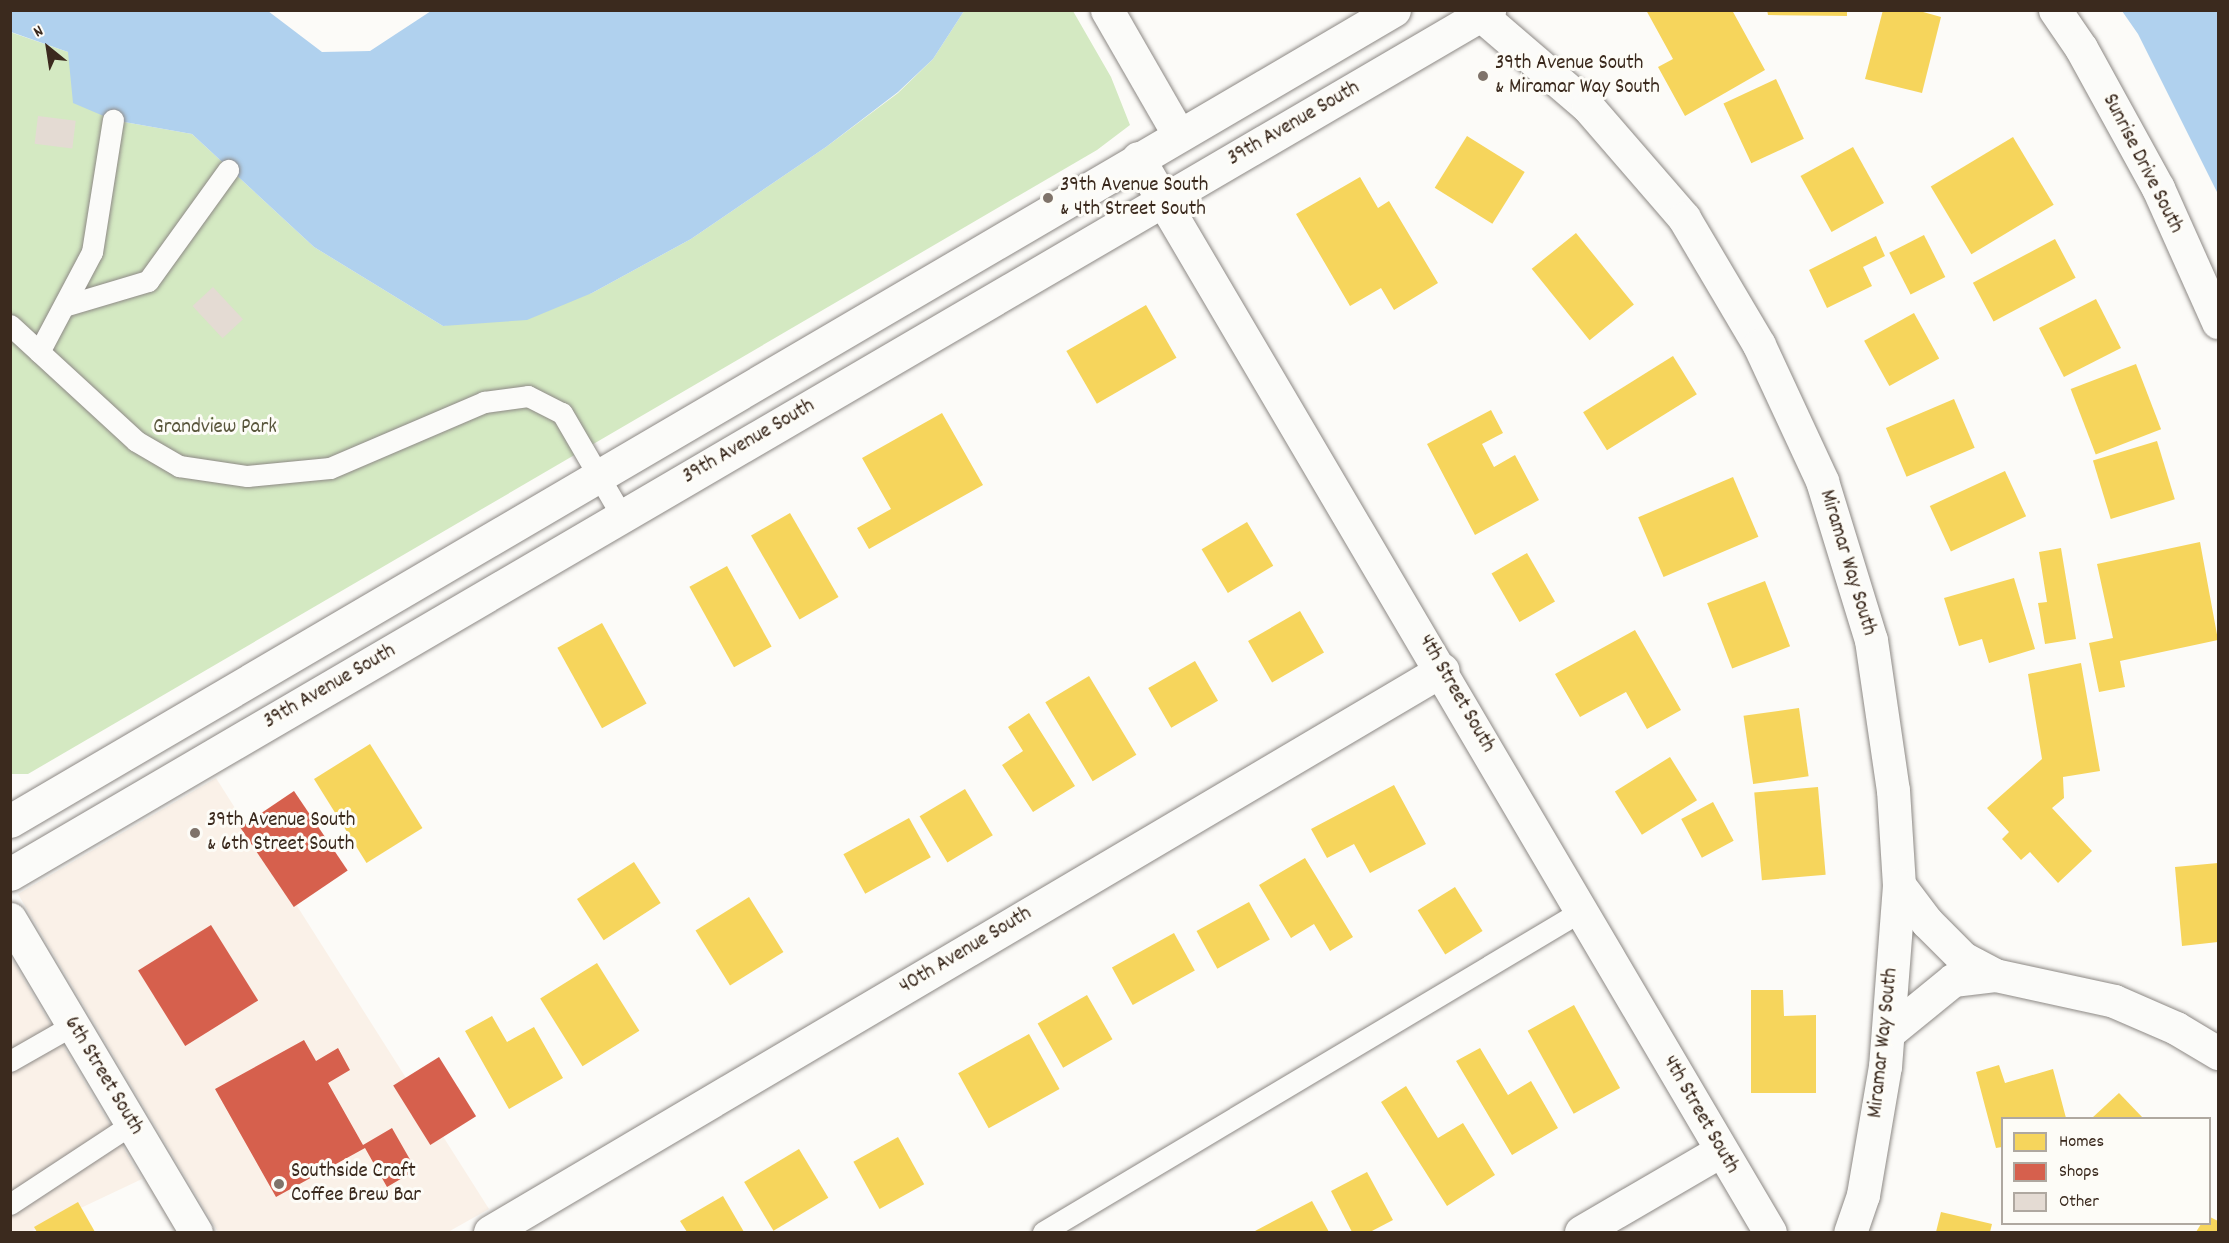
<!DOCTYPE html>
<style>
body{margin:0}
#map{position:relative;width:2229px;height:1243px;overflow:hidden;background:#fcfbf8;font-family:Dekko,sans-serif}
div>[style]{position:absolute}
.built>*{inset:0;background:#faf1e8}
.green>*{inset:0;background:#d4e9c2}
.water>*{inset:0;background:#b0d1ee}
.homes>*{inset:0;background:#f6d55c;transform-origin:0 0}
.shops>*{inset:0;background:#d6604d;transform-origin:0 0}
.building>*{inset:0;background:#e4dbd3;transform-origin:0 0}
.roads{filter:drop-shadow(0 0 2px #8d8985) drop-shadow(0 0 2px #8d8985)}
.lane>*{height:21px;margin:-10.5px;padding:0 10.5px;transform-origin:10.5px;border-radius:10.5px;background:#fbfbf9}
.street>*{height:33px;margin:-16.5px;padding:0 16.5px;transform-origin:16.5px;border-radius:16.5px;background:#fbfbf9}
.secondary>*{height:33px;margin:-16.5px;padding:0 16.5px;transform-origin:16.5px;border-radius:16.5px;background:#fbfbf9}
.dots>*{width:16px;height:16px;translate:-50% -50%;box-sizing:border-box;border:3px solid #fdfcf7;border-radius:50%}
span{translate:-50% -50%;white-space:nowrap;text-align:center;line-height:1.15;-webkit-text-stroke:6px #fdfcf7;paint-order:stroke}
.poi-label{font-size:21px;color:#3b2a1e}
.left{translate:0 -50%;text-align:left}
.street-label{font-size:21px;color:#3b2a1e}
.park-label{font-size:21px;color:#59563c}
.frame{position:absolute;inset:0;border:12px solid #3b2a1e;pointer-events:none}
.legend{position:absolute;left:2001px;top:1117px;width:210px;height:108px;box-sizing:border-box;background:#fdfcf7;border:2px solid #afa8a0;margin:0;padding:8px 10px;list-style:none;font-size:18px;color:#3b2a1e}
.legend li{display:flex;align-items:center;gap:12px;height:30px}
.legend b{width:30px;border:2px solid #afa8a0}
.north{position:absolute;left:18px;top:18px;width:60px;height:60px;-webkit-text-stroke:4px #fdfcf7;paint-order:stroke;rotate:330deg;font-size:16px;font-weight:700;line-height:24px;text-align:center;color:#3b2a1e}
.north::after{content:'';display:block;margin:auto;width:21px;height:27px;background:#3b2a1e;clip-path:polygon(50% 0,100% 100%,50% 72%,0 100%)}
</style>
<div id="map">
<div class="built">
<i style="clip-path:polygon(216px 778px,489px 1209px,448px 1232px,218px 1232px,18px 894px)"></i>
<i style="clip-path:polygon(10px 956px,142px 1179px,30px 1232px,11px 1232px)"></i>
</div>
<div class="green">
<i style="clip-path:polygon(964px 11px,1073px 11px,1111px 77px,1130px 125px,1097px 150px,28px 774px,11px 774px,10px 32px,68px 52px,113px 120px,192px 134px,314px 247px,443px 326px,592px 293px,691px 239px,826px 147px,898px 93px,933px 59px)"></i>
</div>
<div class="water">
<i style="clip-path:polygon(10px 11px,268px 11px,322px 52px,370px 51px,431px 11px,964px 11px,933px 59px,898px 92px,826px 147px,691px 239px,592px 293px,527px 320px,443px 326px,314px 247px,192px 134px,113px 120px,73px 103px,68px 52px,11px 32px)"></i>
<i style="clip-path:polygon(2122px 11px,2218px 11px,2218px 194px,2138px 34px)"></i>
</div>
<div class="homes">
<i style="clip-path:polygon(1646px 10px,1732px 10px,1765px 70px,1685px 116px,1658px 67px,1673px 59px)"></i>
<i style="clip-path:polygon(1767px 10px,1847px 10px,1847px 16px,1768px 15px)"></i>
<i style="clip-path:polygon(1883px 10px,1916px 10px,1941px 17px,1922px 93px,1865px 79px)"></i>
<i style="left:1776px;top:79px;width:66px;height:58px;rotate:65deg"></i>
<i style="left:1467px;top:136px;width:68px;height:61px;rotate:32deg"></i>
<i style="left:2013px;top:137px;width:79px;height:96px;rotate:59deg"></i>
<i style="left:1853px;top:147px;width:64px;height:60px;rotate:61deg"></i>
<i style="clip-path:polygon(1360px 177px,1378px 208px,1389px 201px,1438px 283px,1394px 310px,1381px 288px,1350px 306px,1296px 214px)"></i>
<i style="left:1576px;top:233px;width:92px;height:57px;rotate:51deg"></i>
<i style="left:1924px;top:235px;width:47px;height:39px;rotate:63deg"></i>
<i style="clip-path:polygon(1876px 236px,1885px 256px,1863px 267px,1872px 286px,1827px 308px,1809px 270px)"></i>
<i style="left:2055px;top:239px;width:44px;height:93px;rotate:62deg"></i>
<i style="left:2096px;top:299px;width:55px;height:64px;rotate:63deg"></i>
<i style="left:1146px;top:305px;width:61px;height:92px;rotate:60deg"></i>
<i style="left:1914px;top:313px;width:52px;height:57px;rotate:61deg"></i>
<i style="left:1673px;top:356px;width:45px;height:106px;rotate:58deg"></i>
<i style="left:2136px;top:364px;width:70px;height:70px;rotate:69deg"></i>
<i style="left:1954px;top:399px;width:53px;height:74px;rotate:67deg"></i>
<i style="clip-path:polygon(1491px 410px,1503px 433px,1482px 444px,1494px 467px,1515px 455px,1539px 500px,1475px 535px,1427px 444px)"></i>
<i style="clip-path:polygon(942px 413px,983px 485px,869px 549px,857px 528px,891px 509px,862px 458px)"></i>
<i style="left:2157px;top:441px;width:61px;height:67px;rotate:73deg"></i>
<i style="left:2005px;top:471px;width:50px;height:83px;rotate:65deg"></i>
<i style="left:1733px;top:477px;width:65px;height:103px;rotate:67deg"></i>
<i style="left:790px;top:513px;width:97px;height:45px;rotate:60deg"></i>
<i style="left:1247px;top:522px;width:51px;height:53px;rotate:59deg"></i>
<i style="clip-path:polygon(2200px 542px,2218px 640px,2120px 661px,2125px 687px,2099px 692px,2089px 643px,2113px 638px,2097px 564px)"></i>
<i style="clip-path:polygon(2061px 548px,2076px 639px,2045px 644px,2038px 603px,2047px 602px,2039px 552px)"></i>
<i style="left:1527px;top:553px;width:56px;height:41px;rotate:60deg"></i>
<i style="left:727px;top:566px;width:92px;height:43px;rotate:61deg"></i>
<i style="clip-path:polygon(2014px 578px,2035px 649px,1989px 663px,1982px 639px,1959px 646px,1944px 598px)"></i>
<i style="left:1765px;top:581px;width:70px;height:62px;rotate:69deg"></i>
<i style="left:1300px;top:611px;width:48px;height:60px;rotate:60deg"></i>
<i style="left:602px;top:623px;width:92px;height:51px;rotate:61deg"></i>
<i style="clip-path:polygon(1635px 630px,1681px 710px,1647px 729px,1626px 692px,1580px 717px,1555px 674px)"></i>
<i style="left:1195px;top:661px;width:46px;height:54px;rotate:60deg"></i>
<i style="clip-path:polygon(2081px 663px,2100px 771px,2063px 777px,2064px 798px,2052px 808px,2092px 851px,2058px 883px,2030px 852px,2021px 860px,2002px 839px,2009px 832px,1987px 808px,2042px 759px,2028px 674px)"></i>
<i style="left:1089px;top:676px;width:92px;height:51px;rotate:59deg"></i>
<i style="left:1799px;top:708px;width:69px;height:56px;rotate:82deg"></i>
<i style="clip-path:polygon(1029px 713px,1075px 786px,1033px 812px,1002px 765px,1023px 751px,1008px 727px)"></i>
<i style="left:370px;top:744px;width:99px;height:66px;rotate:58deg"></i>
<i style="left:1670px;top:757px;width:51px;height:65px;rotate:58deg"></i>
<i style="clip-path:polygon(1394px 785px,1426px 844px,1370px 873px,1354px 844px,1327px 858px,1311px 829px)"></i>
<i style="left:1818px;top:787px;width:88px;height:64px;rotate:85deg"></i>
<i style="left:965px;top:789px;width:54px;height:53px;rotate:59deg"></i>
<i style="left:1713px;top:802px;width:44px;height:36px;rotate:62deg"></i>
<i style="left:909px;top:818px;width:45px;height:75px;rotate:61deg"></i>
<i style="clip-path:polygon(1305px 858px,1353px 937px,1330px 951px,1314px 924px,1291px 938px,1259px 885px)"></i>
<i style="left:634px;top:862px;width:49px;height:68px;rotate:57deg"></i>
<i style="clip-path:polygon(2218px 863px,2218px 942px,2182px 946px,2175px 867px)"></i>
<i style="left:1455px;top:887px;width:52px;height:44px;rotate:58deg"></i>
<i style="left:749px;top:897px;width:65px;height:63px;rotate:58deg"></i>
<i style="left:1249px;top:902px;width:43px;height:60px;rotate:61deg"></i>
<i style="left:1174px;top:933px;width:43px;height:71px;rotate:61deg"></i>
<i style="left:597px;top:963px;width:80px;height:67px;rotate:58deg"></i>
<i style="clip-path:polygon(1751px 990px,1783px 990px,1784px 1016px,1816px 1015px,1816px 1093px,1751px 1093px)"></i>
<i style="left:1087px;top:995px;width:51px;height:57px;rotate:60deg"></i>
<i style="left:1574px;top:1005px;width:95px;height:53px;rotate:61deg"></i>
<i style="clip-path:polygon(492px 1016px,507px 1042px,534px 1027px,563px 1078px,509px 1109px,465px 1031px)"></i>
<i style="left:1029px;top:1034px;width:63px;height:81px;rotate:61deg"></i>
<i style="clip-path:polygon(1480px 1048px,1508px 1095px,1531px 1081px,1558px 1128px,1512px 1155px,1456px 1061px)"></i>
<i style="clip-path:polygon(1999px 1065px,2005px 1083px,2053px 1069px,2066px 1118px,2002px 1118px,2002px 1147px,1996px 1148px,1976px 1072px)"></i>
<i style="clip-path:polygon(1406px 1086px,1438px 1138px,1463px 1123px,1495px 1175px,1447px 1206px,1381px 1102px)"></i>
<i style="clip-path:polygon(2119px 1093px,2143px 1118px,2092px 1118px)"></i>
<i style="left:898px;top:1137px;width:54px;height:51px;rotate:61deg"></i>
<i style="left:799px;top:1149px;width:57px;height:64px;rotate:59deg"></i>
<i style="clip-path:polygon(1367px 1172px,1393px 1220px,1370px 1232px,1352px 1232px,1331px 1191px)"></i>
<i style="clip-path:polygon(723px 1196px,744px 1232px,687px 1232px,680px 1221px)"></i>
<i style="clip-path:polygon(1312px 1201px,1329px 1232px,1256px 1232px,1255px 1231px)"></i>
<i style="clip-path:polygon(78px 1202px,95px 1232px,37px 1232px,34px 1227px)"></i>
<i style="clip-path:polygon(1941px 1212px,1992px 1224px,1990px 1232px,1936px 1232px)"></i>
<i style="clip-path:polygon(2210px 1217px,2218px 1221px,2218px 1232px,2196px 1232px,2201px 1224px,2210px 1224px)"></i>
</div>
<div class="shops">
<i style="left:294px;top:791px;width:96px;height:65px;rotate:56deg"></i>
<i style="left:211px;top:925px;width:89px;height:86px;rotate:58deg"></i>
<i style="clip-path:polygon(304px 1040px,316px 1061px,338px 1048px,350px 1070px,328px 1083px,363px 1145px,392px 1128px,416px 1170px,387px 1187px,365px 1148px,276px 1197px,215px 1089px)"></i>
<i style="left:439px;top:1057px;width:70px;height:54px;rotate:58deg"></i>
</div>
<div class="building">
<i style="left:38px;top:116px;width:38px;height:28px;rotate:7deg"></i>
<i style="left:213px;top:287px;width:44px;height:28px;rotate:47deg"></i>
</div>
<div class="roads">
<div class="lane">
<i style="left:64px;top:306px;width:88px;rotate:-16.6deg"></i>
<i style="left:148px;top:281px;width:137px;rotate:-54.2deg"></i>
<i style="left:10px;top:325px;width:171px;rotate:42.6deg"></i>
<i style="left:136px;top:441px;width:50px;rotate:30.2deg"></i>
<i style="left:179px;top:466px;width:69px;rotate:8.4deg"></i>
<i style="left:247px;top:476px;width:83px;rotate:-5.5deg"></i>
<i style="left:330px;top:468px;width:168px;rotate:-23.2deg"></i>
<i style="left:484px;top:402px;width:44px;rotate:-7.8deg"></i>
<i style="left:528px;top:396px;width:38px;rotate:27deg"></i>
<i style="left:562px;top:413px;width:119px;rotate:59.8deg"></i>
<i style="left:39px;top:352px;width:113px;rotate:-62.1deg"></i>
<i style="left:92px;top:252px;width:134px;rotate:-81deg"></i>
<i style="left:10px;top:1061px;width:73px;rotate:-29.7deg"></i>
<i style="left:10px;top:1204px;width:146px;rotate:-33.3deg"></i>
<i style="left:1043px;top:1232px;width:626px;rotate:-30.82deg"></i>
</div>
<div class="street">
<i style="left:1107px;top:10px;width:144px;rotate:60.1deg"></i>
<i style="left:1475px;top:10px;width:149px;rotate:40.6deg"></i>
<i style="left:1588px;top:107px;width:147px;rotate:49.1deg"></i>
<i style="left:1684px;top:218px;width:147px;rotate:59.4deg"></i>
<i style="left:1759px;top:345px;width:150px;rotate:65.1deg"></i>
<i style="left:1822px;top:481px;width:166px;rotate:72.9deg"></i>
<i style="left:1871px;top:640px;width:152px;rotate:81.7deg"></i>
<i style="left:1893px;top:790px;width:95px;rotate:86.4deg"></i>
<i style="left:1899px;top:885px;width:182px;rotate:94.4deg"></i>
<i style="left:1885px;top:1066px;width:131px;rotate:99.7deg"></i>
<i style="left:1863px;top:1195px;width:39px;rotate:109deg"></i>
<i style="left:2055px;top:10px;width:46px;rotate:55.6deg"></i>
<i style="left:2081px;top:48px;width:160px;rotate:61.2deg"></i>
<i style="left:2158px;top:188px;width:147px;rotate:65.9deg"></i>
<i style="left:1899px;top:885px;width:46px;rotate:52.9deg"></i>
<i style="left:1927px;top:922px;width:51px;rotate:45deg"></i>
<i style="left:1963px;top:958px;width:36px;rotate:28deg"></i>
<i style="left:1888px;top:1033px;width:84px;rotate:-39.2deg"></i>
<i style="left:1953px;top:980px;width:42px;rotate:-6.8deg"></i>
<i style="left:1995px;top:975px;width:122px;rotate:12.3deg"></i>
<i style="left:2114px;top:1001px;width:68px;rotate:23.5deg"></i>
<i style="left:2176px;top:1028px;width:49px;rotate:30.8deg"></i>
<i style="left:490px;top:1232px;width:1106px;rotate:-30.55deg"></i>
<i style="left:1581px;top:1232px;width:161px;rotate:-30.2deg"></i>
</div>
<div class="secondary">
<i style="left:1138px;top:158px;width:1246px;rotate:59.53deg"></i>
<i style="left:10px;top:821px;width:1604px;rotate:-30.37deg"></i>
<i style="left:10px;top:874px;width:1713px;rotate:-30.29deg"></i>
<i style="left:10px;top:919px;width:364px;rotate:59.3deg"></i>
</div>
</div>
<div class="dots">
<i style="left:1483px;top:76px;background:#7f736a"></i>
<i style="left:1048px;top:198px;background:#7f736a"></i>
<i style="left:195px;top:833px;background:#7f736a"></i>
<i style="left:279px;top:1184px;background:#7f736a"></i>
</div>
<div class="poi-label">
<span class="left" style="left:1495px;top:76px">39th Avenue South<br>&amp; Miramar Way South</span>
<span class="left" style="left:1060px;top:198px">39th Avenue South<br>&amp; 4th Street South</span>
<span class="left" style="left:207px;top:833px">39th Avenue South<br>&amp; 6th Street South</span>
<span class="left" style="left:291px;top:1184px">Southside Craft<br>Coffee Brew Bar</span>
</div>
<div class="street-label">
<span style="left:1294px;top:124px;rotate:-30deg">39th Avenue South</span>
<span style="left:2142px;top:164px;rotate:63deg">Sunrise Drive South</span>
<span style="left:749px;top:442px;rotate:-30deg">39th Avenue South</span>
<span style="left:1847px;top:563px;rotate:73deg">Miramar Way South</span>
<span style="left:330px;top:687px;rotate:-30deg">39th Avenue South</span>
<span style="left:1456px;top:694px;rotate:60deg">4th Street South</span>
<span style="left:966px;top:951px;rotate:-31deg">40th Avenue South</span>
<span style="left:1884px;top:1043px;rotate:-84deg">Miramar Way South</span>
<span style="left:103px;top:1076px;rotate:59deg">6th Street South</span>
<span style="left:1700px;top:1115px;rotate:60deg">4th Street South</span>
</div>
<div class="park-label">
<span style="left:215px;top:428px">Grandview Park</span>
</div>
<div class="frame"></div>
<ul class="legend">
<li><b style="height:16px;background:#f6d55c"></b>Homes</li>
<li><b style="height:16px;background:#d6604d"></b>Shops</li>
<li><b style="height:16px;background:#e4dbd3"></b>Other</li>
</ul>
<div class="north">N</div>
</div>
